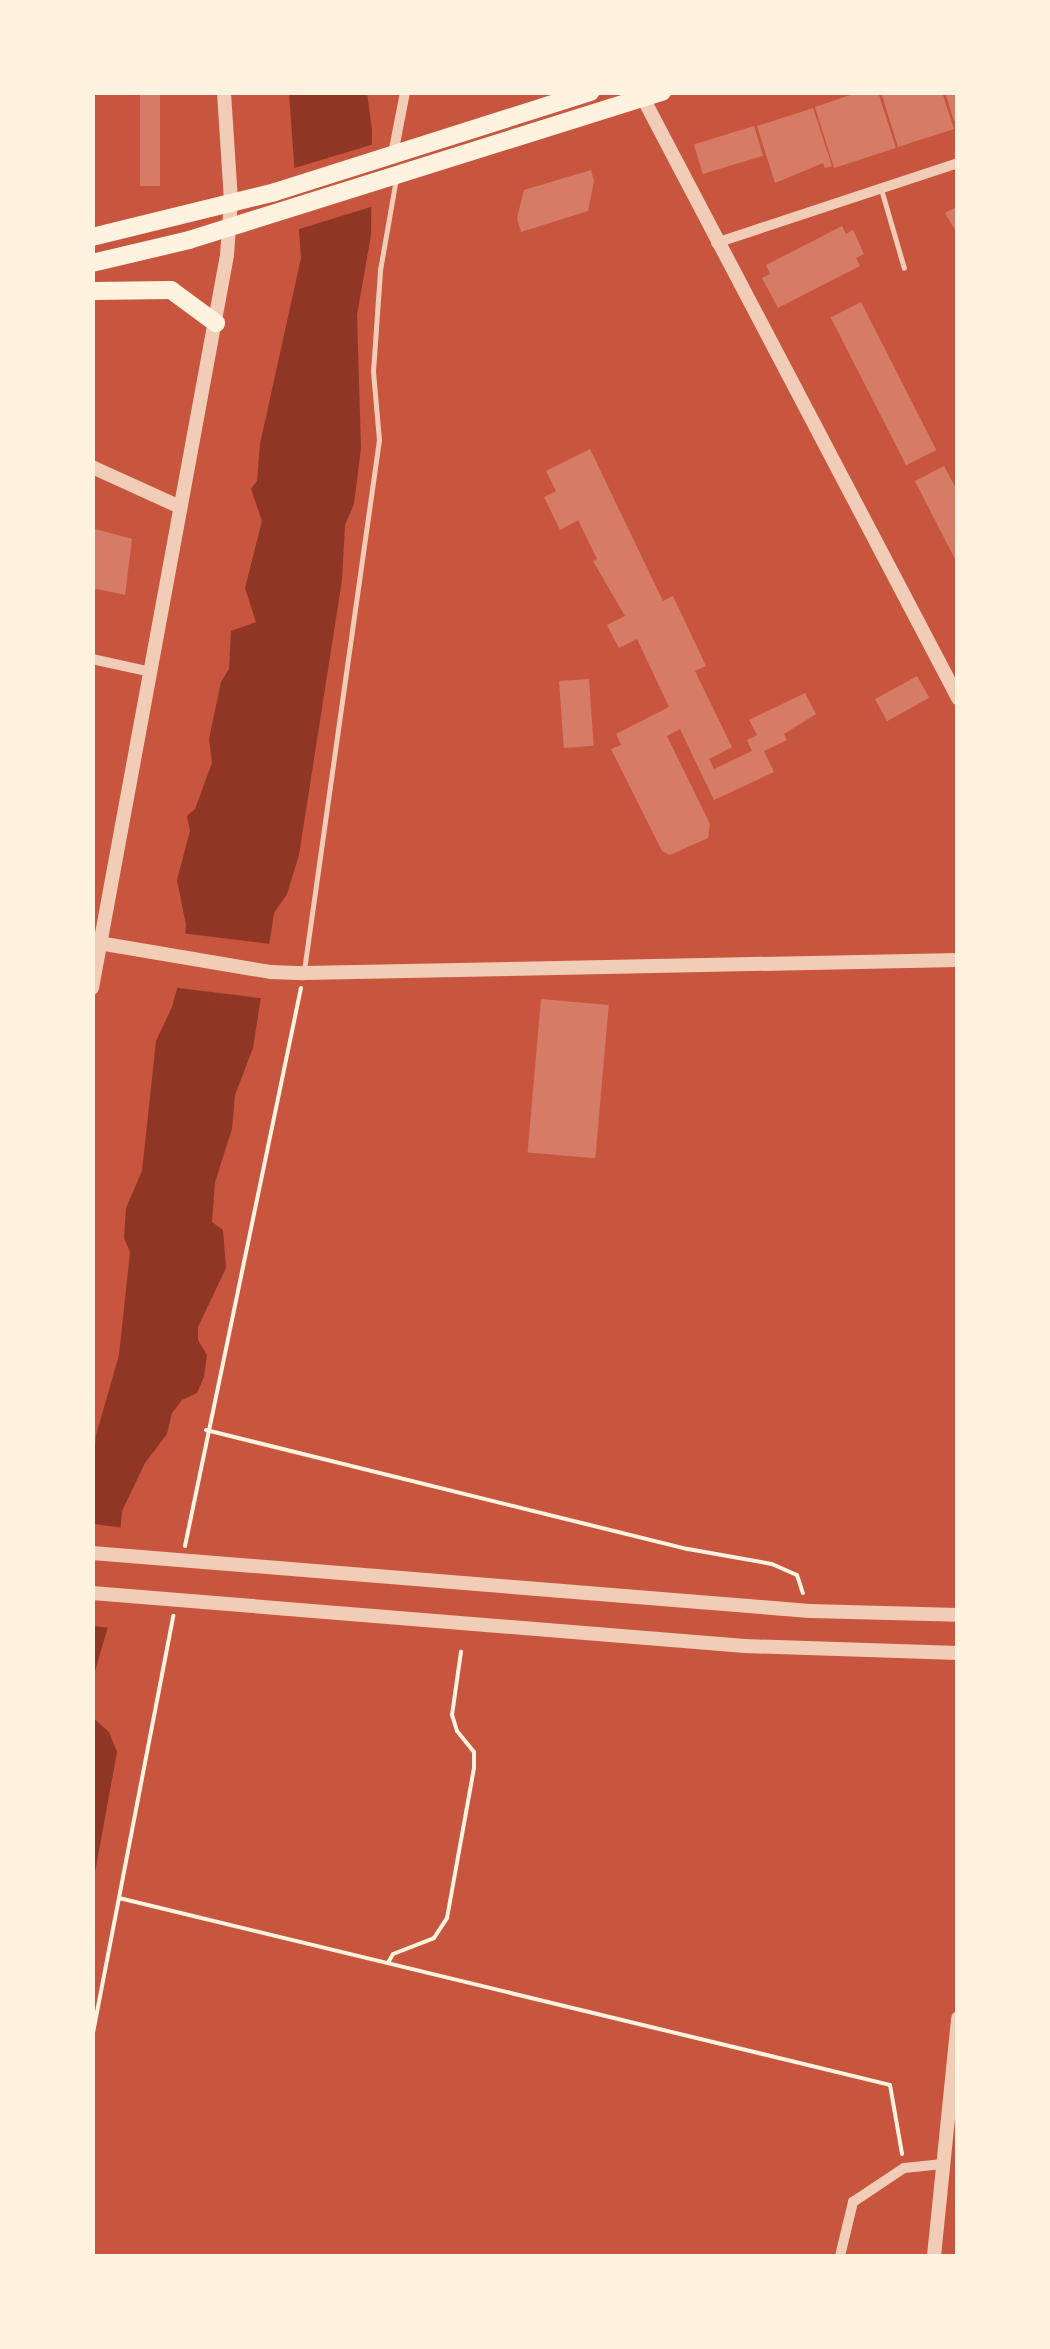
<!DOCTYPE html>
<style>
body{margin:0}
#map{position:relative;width:1050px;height:2349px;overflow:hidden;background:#c8553d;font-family:Arial,sans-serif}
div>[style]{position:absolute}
.water>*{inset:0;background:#8f3625}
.pier>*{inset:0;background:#c8553d;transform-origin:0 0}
.building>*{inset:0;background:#d67c66;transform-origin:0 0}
.path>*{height:4px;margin:-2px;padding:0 2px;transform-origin:2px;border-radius:2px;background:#fff3e0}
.service>*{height:5px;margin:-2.5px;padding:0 2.5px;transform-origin:2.5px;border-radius:2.5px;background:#f1ccb7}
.minor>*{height:10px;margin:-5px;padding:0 5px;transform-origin:5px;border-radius:5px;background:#f1ccb7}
.tertiary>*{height:14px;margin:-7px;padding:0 7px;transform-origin:7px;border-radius:7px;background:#f1ccb7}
.primary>*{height:18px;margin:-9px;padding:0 9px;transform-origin:9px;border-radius:9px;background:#fff3e0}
span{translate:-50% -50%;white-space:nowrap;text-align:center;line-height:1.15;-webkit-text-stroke:8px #fff3e0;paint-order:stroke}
.frame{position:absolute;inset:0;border:95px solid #fff3e0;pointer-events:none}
</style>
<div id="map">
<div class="water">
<i style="clip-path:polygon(289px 93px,367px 93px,372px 130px,371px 235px,357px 315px,361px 448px,354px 504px,345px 525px,342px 580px,299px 855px,287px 894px,274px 913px,253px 1048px,235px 1095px,232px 1129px,215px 1182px,212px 1222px,223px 1230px,226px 1268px,198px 1327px,198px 1340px,207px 1355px,204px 1377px,197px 1393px,182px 1400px,172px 1413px,167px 1434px,145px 1463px,122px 1511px,114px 1606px,93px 1678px,93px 1466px,96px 1435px,119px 1355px,130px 1252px,124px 1238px,126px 1208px,142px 1171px,156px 1041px,172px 1007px,183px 966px,186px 925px,177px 880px,190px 831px,187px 816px,195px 809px,212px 763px,209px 739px,221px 682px,229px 669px,231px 631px,256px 622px,245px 588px,262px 521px,251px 489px,257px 481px,260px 444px,301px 258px)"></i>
<i style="clip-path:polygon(93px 1718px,109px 1732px,117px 1752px,93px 1883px)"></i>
</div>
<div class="pier">
<i style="clip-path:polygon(374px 144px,374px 206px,296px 230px,288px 170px)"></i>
<i style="left:181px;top:933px;width:94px;height:55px;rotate:7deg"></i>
<i style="clip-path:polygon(93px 1524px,125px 1528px,119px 1607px,111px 1628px,93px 1626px)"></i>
</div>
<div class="building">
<i style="left:140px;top:92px;width:20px;height:94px"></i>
<i style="clip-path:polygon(859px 92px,878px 92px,896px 148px,834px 168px,815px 107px)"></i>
<i style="clip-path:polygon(881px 92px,942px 92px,954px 129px,898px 147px)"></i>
<i style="clip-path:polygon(945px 92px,958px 92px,958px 120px,954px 121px)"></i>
<i style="clip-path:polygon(813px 108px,832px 166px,825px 168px,823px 163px,775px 183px,757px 126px)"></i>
<i style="left:754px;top:126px;width:31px;height:63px;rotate:73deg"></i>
<i style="clip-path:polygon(591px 170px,594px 181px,588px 211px,521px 232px,517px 218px,524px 190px)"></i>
<i style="clip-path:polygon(958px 206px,958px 235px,945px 213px)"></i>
<i style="clip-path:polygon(842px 226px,846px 234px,853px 230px,864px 254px,856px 258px,860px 266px,778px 308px,762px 278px,770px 274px,766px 265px)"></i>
<i style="left:861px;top:302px;width:166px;height:34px;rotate:63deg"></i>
<i style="clip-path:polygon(590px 449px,663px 601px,673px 596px,706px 666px,695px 671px,732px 747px,709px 759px,714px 769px,752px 751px,747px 740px,757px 735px,749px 720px,805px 693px,816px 714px,784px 734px,787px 740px,764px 751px,774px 772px,714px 800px,680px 729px,667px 736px,710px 824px,708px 838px,670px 855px,662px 851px,611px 749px,621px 745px,616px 734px,669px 707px,637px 639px,619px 648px,607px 625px,625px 616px,593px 561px,597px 559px,578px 520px,560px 530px,544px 497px,556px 491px,546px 471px)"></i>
<i style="clip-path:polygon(944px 466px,958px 492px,958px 565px,915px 481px)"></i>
<i style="clip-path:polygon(92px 528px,132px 539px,125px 595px,92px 588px)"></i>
<i style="left:917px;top:676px;width:25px;height:48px;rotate:61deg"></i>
<i style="left:589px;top:679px;width:67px;height:30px;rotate:86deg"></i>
<i style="left:541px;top:999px;width:68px;height:154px;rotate:5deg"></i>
</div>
<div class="path">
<i style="left:206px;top:1430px;width:496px;rotate:13.9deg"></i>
<i style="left:688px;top:1549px;width:85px;rotate:10.1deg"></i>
<i style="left:772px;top:1564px;width:27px;rotate:24deg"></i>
<i style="left:797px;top:1575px;width:19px;rotate:72deg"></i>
<i style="left:185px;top:1546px;width:570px;rotate:-78.26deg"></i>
<i style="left:119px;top:1898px;width:793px;rotate:13.63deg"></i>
<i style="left:890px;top:2085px;width:70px;rotate:80.1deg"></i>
<i style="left:388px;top:1963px;width:10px;rotate:-61deg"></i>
<i style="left:393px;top:1954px;width:44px;rotate:-21.3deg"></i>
<i style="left:434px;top:1938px;width:24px;rotate:-57deg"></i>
<i style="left:447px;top:1918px;width:152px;rotate:-79.8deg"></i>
<i style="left:474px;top:1768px;width:16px;rotate:-90deg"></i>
<i style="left:474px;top:1752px;width:27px;rotate:-129deg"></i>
<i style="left:457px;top:1731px;width:17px;rotate:-107deg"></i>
<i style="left:452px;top:1715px;width:64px;rotate:-81.9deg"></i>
<i style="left:92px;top:2038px;width:430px;rotate:-79.1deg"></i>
</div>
<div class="service">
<i style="left:881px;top:189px;width:82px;rotate:73.8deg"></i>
<i style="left:304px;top:970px;width:535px;rotate:-81.95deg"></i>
<i style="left:379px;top:440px;width:69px;rotate:-95deg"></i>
<i style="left:373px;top:371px;width:101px;rotate:-86deg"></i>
<i style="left:380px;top:270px;width:93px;rotate:-80.1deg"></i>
</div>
<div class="minor">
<i style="left:393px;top:154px;width:63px;rotate:-79deg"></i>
<i style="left:716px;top:243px;width:255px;rotate:-18.3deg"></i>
<i style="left:92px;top:659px;width:60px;rotate:12.4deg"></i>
<i style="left:840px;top:2256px;width:56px;rotate:-76.5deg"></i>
<i style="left:853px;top:2202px;width:61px;rotate:-33.7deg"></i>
<i style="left:904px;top:2168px;width:39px;rotate:-6deg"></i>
</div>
<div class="tertiary">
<i style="left:643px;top:98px;width:678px;rotate:62.3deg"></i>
<i style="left:92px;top:467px;width:97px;rotate:24.4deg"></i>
<i style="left:93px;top:942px;width:181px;rotate:9.6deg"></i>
<i style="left:271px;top:972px;width:33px;rotate:2deg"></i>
<i style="left:304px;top:973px;width:654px;rotate:-1.14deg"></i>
<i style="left:92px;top:988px;width:745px;rotate:-79.56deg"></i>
<i style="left:227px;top:255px;width:54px;rotate:-85.8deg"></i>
<i style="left:231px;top:201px;width:109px;rotate:-93.7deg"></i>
<i style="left:92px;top:1553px;width:720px;rotate:4.62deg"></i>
<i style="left:810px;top:1611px;width:148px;rotate:1.5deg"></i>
<i style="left:92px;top:1593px;width:655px;rotate:4.64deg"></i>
<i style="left:745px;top:1646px;width:213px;rotate:1.9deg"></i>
<i style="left:934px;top:2256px;width:239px;rotate:-84.2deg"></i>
</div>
<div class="primary">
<i style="left:92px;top:237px;width:188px;rotate:-13.8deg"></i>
<i style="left:275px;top:192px;width:331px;rotate:-17.6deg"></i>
<i style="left:92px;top:263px;width:100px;rotate:-13.3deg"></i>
<i style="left:189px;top:240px;width:496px;rotate:-17.4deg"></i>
<i style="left:92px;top:291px;width:79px;rotate:-0.7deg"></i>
<i style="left:171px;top:290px;width:56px;rotate:36.3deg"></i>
</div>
<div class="frame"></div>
</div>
